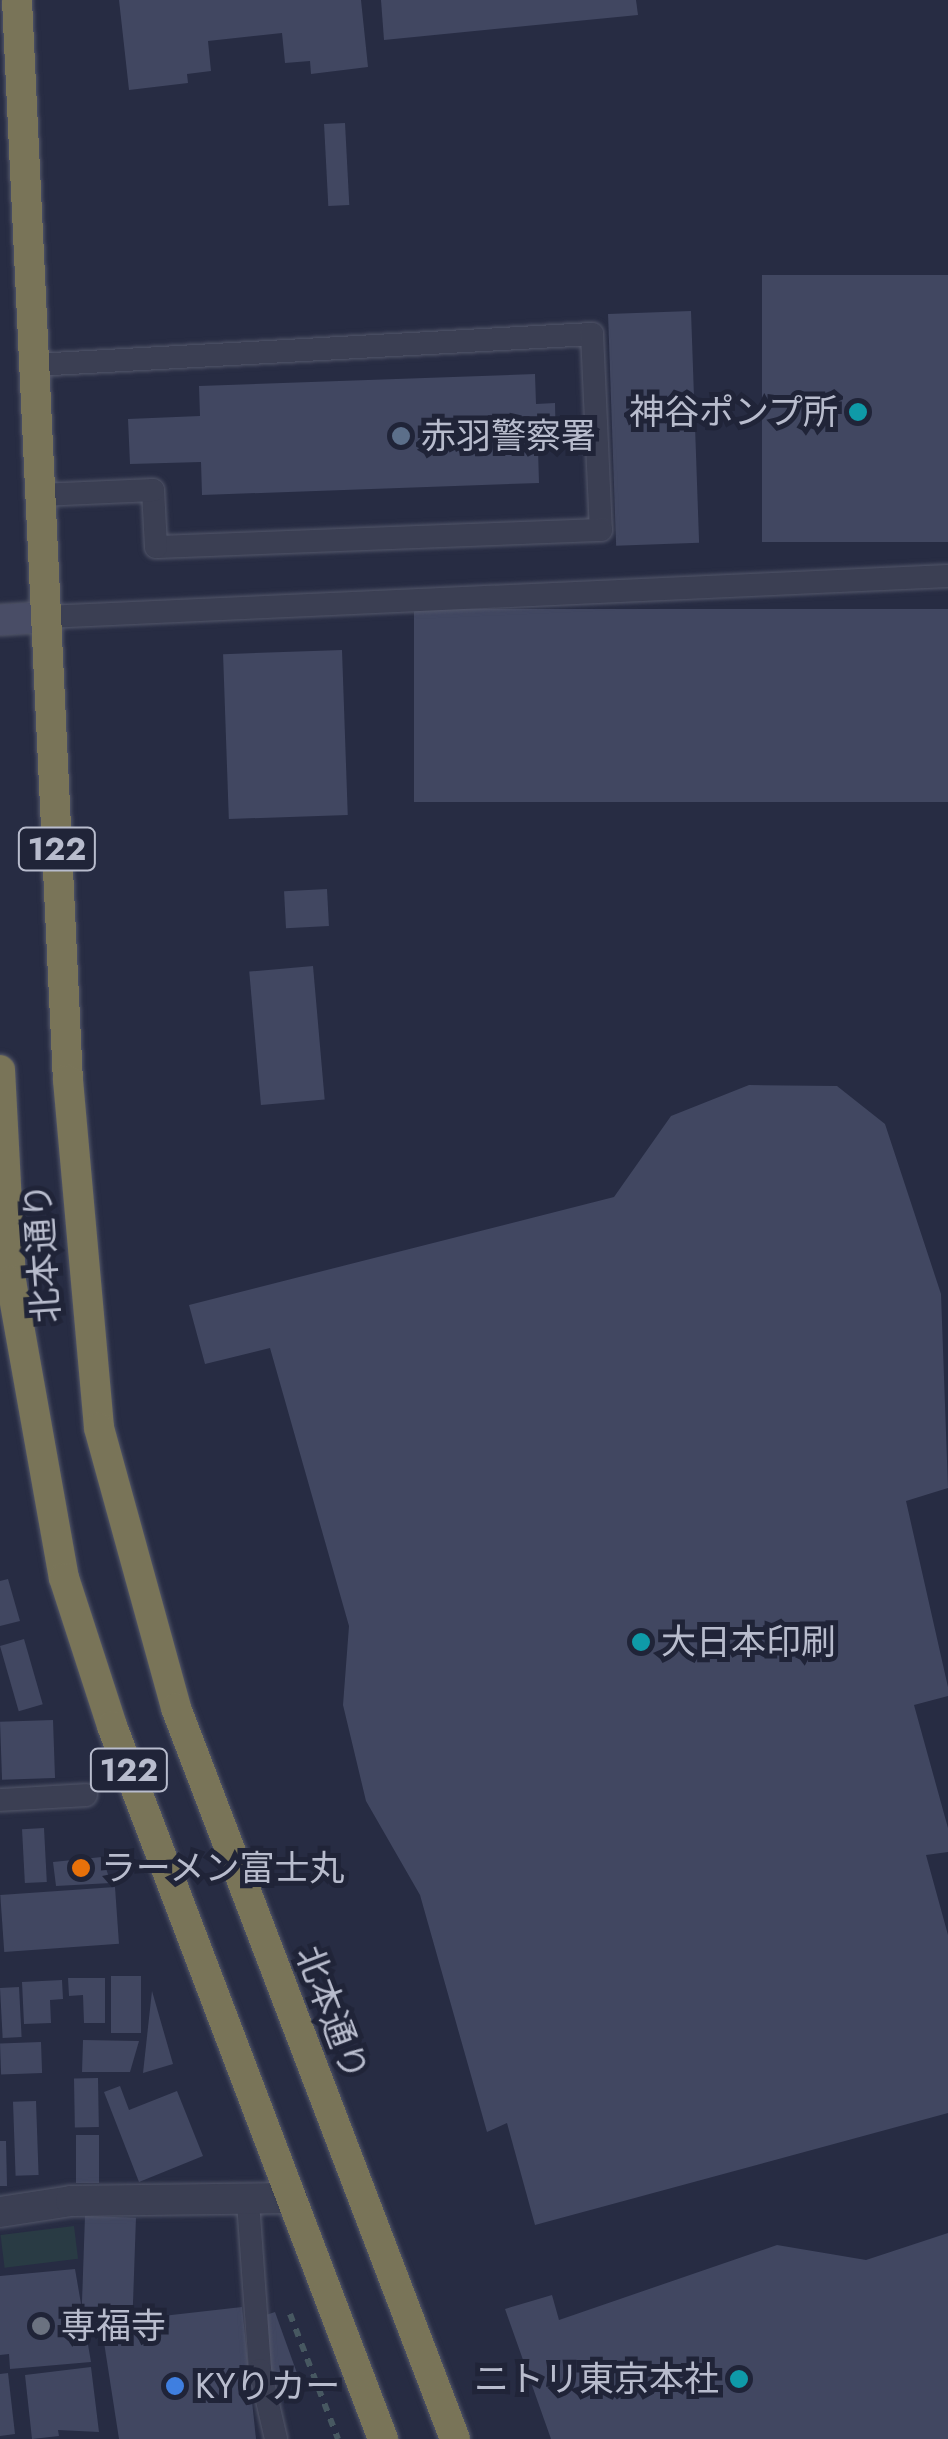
<!DOCTYPE html>
<meta charset="utf-8">
<style>
body{margin:0}
#map{position:relative;width:948px;height:2439px;overflow:hidden;background:#272c43;font-family:Jost,"Noto Sans JP",sans-serif}
div>[style]{position:absolute}
.green>*{inset:0;background:#293b44;transform-origin:0 0}
.building>*{inset:0;background:#414761;transform-origin:0 0}
.path>*{height:6px;margin-top:-3px;transform-origin:0;background:repeating-linear-gradient(90deg,#475861 0 8px,transparent 0 16px)}
.roads{filter:drop-shadow(0 0 2px #53576a) drop-shadow(0 0 2px #53576a)}
.lane>*{height:22px;margin:-11px;padding:0 11px;transform-origin:11px;border-radius:11px;background:#3b3f53}
.street>*{height:30px;margin:-15px;padding:0 15px;transform-origin:15px;border-radius:15px;background:#3b3f53}
.secondary>*{height:30px;margin:-15px;padding:0 15px;transform-origin:15px;border-radius:15px;background:#494d66}
.highway>*{height:30px;margin:-15px;padding:0 15px;transform-origin:15px;border-radius:15px;background:#797458}
.dots>*{width:28px;height:28px;translate:-50% -50%;box-sizing:border-box;border:5px solid #202438;border-radius:50%}
span{translate:-50% -50%;white-space:nowrap;text-align:center;line-height:1.15;-webkit-text-stroke:10px #202438;paint-order:stroke}
.shield-label span{padding:2px 8px;background:#202438;border:2px solid;border-radius:8px;-webkit-text-stroke-width:0}
.shield-label{font-size:32px;color:#b8bccd;font-weight:700}
.poi-label{font-size:35px;color:#b8bccd}
.right{translate:-100% -50%;text-align:right}
.left{translate:0 -50%;text-align:left}
.street-label{font-size:35px;color:#b8bccd}
</style>
<div id="map">
<div class="green">
<i style="left:74px;top:2226px;width:33px;height:74px;rotate:83deg"></i>
</div>
<div class="building">
<i style="clip-path:polygon(119px 0,361px 0,368px 67px,311px 74px,310px 61px,285px 63px,282px 33px,208px 41px,211px 71px,187px 74px,188px 83px,129px 90px)"></i>
<i style="clip-path:polygon(381px 0,636px 0,638px 15px,384px 40px)"></i>
<i style="left:345px;top:123px;width:82px;height:21px;rotate:87deg"></i>
<i style="left:948px;top:275px;width:267px;height:186px;rotate:90deg"></i>
<i style="left:691px;top:311px;width:232px;height:83px;rotate:88deg"></i>
<i style="clip-path:polygon(535px 374px,536px 404px,555px 403px,556px 448px,538px 449px,539px 483px,202px 495px,201px 462px,130px 464px,128px 419px,200px 416px,199px 386px)"></i>
<i style="left:948px;top:609px;width:193px;height:534px;rotate:90deg"></i>
<i style="left:342px;top:650px;width:165px;height:119px;rotate:88deg"></i>
<i style="left:327px;top:889px;width:37px;height:43px;rotate:87deg"></i>
<i style="left:313px;top:966px;width:134px;height:64px;rotate:85deg"></i>
<i style="clip-path:polygon(749px 1085px,837px 1086px,885px 1124px,941px 1294px,948px 1488px,906px 1501px,948px 1687px,948px 1696px,914px 1705px,948px 1828px,948px 1852px,926px 1855px,948px 1935px,948px 2113px,535px 2225px,507px 2123px,487px 2132px,420px 1895px,366px 1801px,343px 1705px,349px 1626px,270px 1348px,205px 1364px,189px 1305px,614px 1197px,671px 1116px)"></i>
<i style="clip-path:polygon(8px 1579px,20px 1621px,0 1626px,0 1581px)"></i>
<i style="left:24px;top:1639px;width:68px;height:25px;rotate:74deg"></i>
<i style="left:53px;top:1720px;width:58px;height:53px;rotate:88deg"></i>
<i style="left:44px;top:1828px;width:54px;height:22px;rotate:87deg"></i>
<i style="clip-path:polygon(102px 1857px,111px 1883px,56px 1886px,53px 1862px)"></i>
<i style="left:115px;top:1887px;width:57px;height:115px;rotate:86deg"></i>
<i style="left:111px;top:1976px;width:30px;height:57px"></i>
<i style="clip-path:polygon(68px 1978px,105px 1978px,105px 2023px,84px 2023px,83px 1995px,69px 1996px)"></i>
<i style="clip-path:polygon(62px 1980px,63px 1999px,50px 2000px,51px 2023px,24px 2024px,22px 1982px)"></i>
<i style="left:19px;top:1987px;width:50px;height:19px;rotate:87deg"></i>
<i style="clip-path:polygon(152px 1991px,173px 2064px,143px 2073px)"></i>
<i style="clip-path:polygon(83px 2040px,139px 2041px,130px 2072px,82px 2072px)"></i>
<i style="left:41px;top:2042px;width:31px;height:41px;rotate:88deg"></i>
<i style="left:98px;top:2078px;width:49px;height:24px;rotate:89deg"></i>
<i style="clip-path:polygon(120px 2086px,129px 2110px,177px 2091px,203px 2156px,139px 2182px,104px 2092px)"></i>
<i style="left:36px;top:2101px;width:74px;height:23px;rotate:88deg"></i>
<i style="left:76px;top:2135px;width:23px;height:48px"></i>
<i style="clip-path:polygon(0 2141px,6px 2141px,7px 2186px,0 2186px)"></i>
<i style="left:85px;top:2216px;width:51px;height:105px;rotate:2deg"></i>
<i style="clip-path:polygon(948px 2233px,948px 2439px,551px 2439px,505px 2309px,552px 2295px,559px 2320px,777px 2245px,866px 2260px)"></i>
<i style="clip-path:polygon(75px 2269px,91px 2362px,10px 2369px,9px 2354px,0 2355px,0 2276px)"></i>
<i style="clip-path:polygon(242px 2307px,256px 2439px,119px 2439px,101px 2323px)"></i>
<i style="clip-path:polygon(275px 2312px,298px 2376px,268px 2385px,263px 2316px)"></i>
<i style="clip-path:polygon(91px 2367px,99px 2432px,58px 2430px,59px 2436px,32px 2439px,25px 2375px)"></i>
<i style="clip-path:polygon(8px 2373px,15px 2434px,0 2436px,0 2374px)"></i>
</div>
<div class="path">
<i style="left:290px;top:2314px;width:134px;rotate:69deg"></i>
</div>
<div class="roads">
<div class="lane">
<i style="left:34px;top:365px;width:559px;rotate:-3.18deg"></i>
<i style="left:592px;top:334px;width:196px;rotate:87.4deg"></i>
<i style="left:601px;top:530px;width:445px;rotate:177.8deg"></i>
<i style="left:156px;top:547px;width:57px;rotate:-93deg"></i>
<i style="left:153px;top:490px;width:113px;rotate:177.5deg"></i>
<i style="left:46px;top:617px;width:903px;rotate:-2.6deg"></i>
<i style="left:0;top:1800px;width:86px;rotate:-3.3deg"></i>
<i style="left:248px;top:2202px;width:168px;rotate:85.9deg"></i>
<i style="left:260px;top:2370px;width:71px;rotate:76.9deg"></i>
</div>
<div class="street">
<i style="left:0;top:2212px;width:72px;rotate:-8.8deg"></i>
<i style="left:71px;top:2201px;width:221px;rotate:-0.8deg"></i>
</div>
<div class="secondary">
<i style="left:0;top:620px;width:46px;rotate:-3.7deg"></i>
</div>
<div class="highway">
<i style="left:17px;top:0;width:1081px;rotate:87.3deg"></i>
<i style="left:68px;top:1080px;width:349px;rotate:84.9deg"></i>
<i style="left:99px;top:1428px;width:290px;rotate:74.6deg"></i>
<i style="left:176px;top:1708px;width:782px;rotate:69.11deg"></i>
<i style="left:0;top:1070px;width:211px;rotate:87deg"></i>
<i style="left:11px;top:1281px;width:302px;rotate:79.9deg"></i>
<i style="left:64px;top:1578px;width:156px;rotate:72deg"></i>
<i style="left:112px;top:1726px;width:763px;rotate:69.19deg"></i>
</div>
</div>
<div class="dots">
<i style="left:858px;top:412px;background:#0f9aa8"></i>
<i style="left:401px;top:436px;background:#5c6f8a"></i>
<i style="left:641px;top:1642px;background:#0f9aa8"></i>
<i style="left:81px;top:1868px;background:#e8710a"></i>
<i style="left:41px;top:2326px;background:#6b7280"></i>
<i style="left:739px;top:2379px;background:#0f9aa8"></i>
<i style="left:175px;top:2386px;background:#3f7fe0"></i>
</div>
<div class="shield-label">
<span style="left:57px;top:849px">122</span>
<span style="left:129px;top:1770px">122</span>
</div>
<div class="poi-label">
<span class="right" style="left:838px;top:412px">神谷ポンプ所</span>
<span class="left" style="left:421px;top:436px">赤羽警察署</span>
<span class="left" style="left:661px;top:1642px">大日本印刷</span>
<span class="left" style="left:101px;top:1868px">ラーメン富士丸</span>
<span class="left" style="left:61px;top:2326px">専福寺</span>
<span class="right" style="left:719px;top:2379px">ニトリ東京本社</span>
<span class="left" style="left:195px;top:2386px">KYりカー</span>
</div>
<div class="street-label">
<span style="left:42px;top:1253px;rotate:-94deg">北本通り</span>
<span style="left:332px;top:2013px;rotate:69deg">北本通り</span>
</div>
</div>
